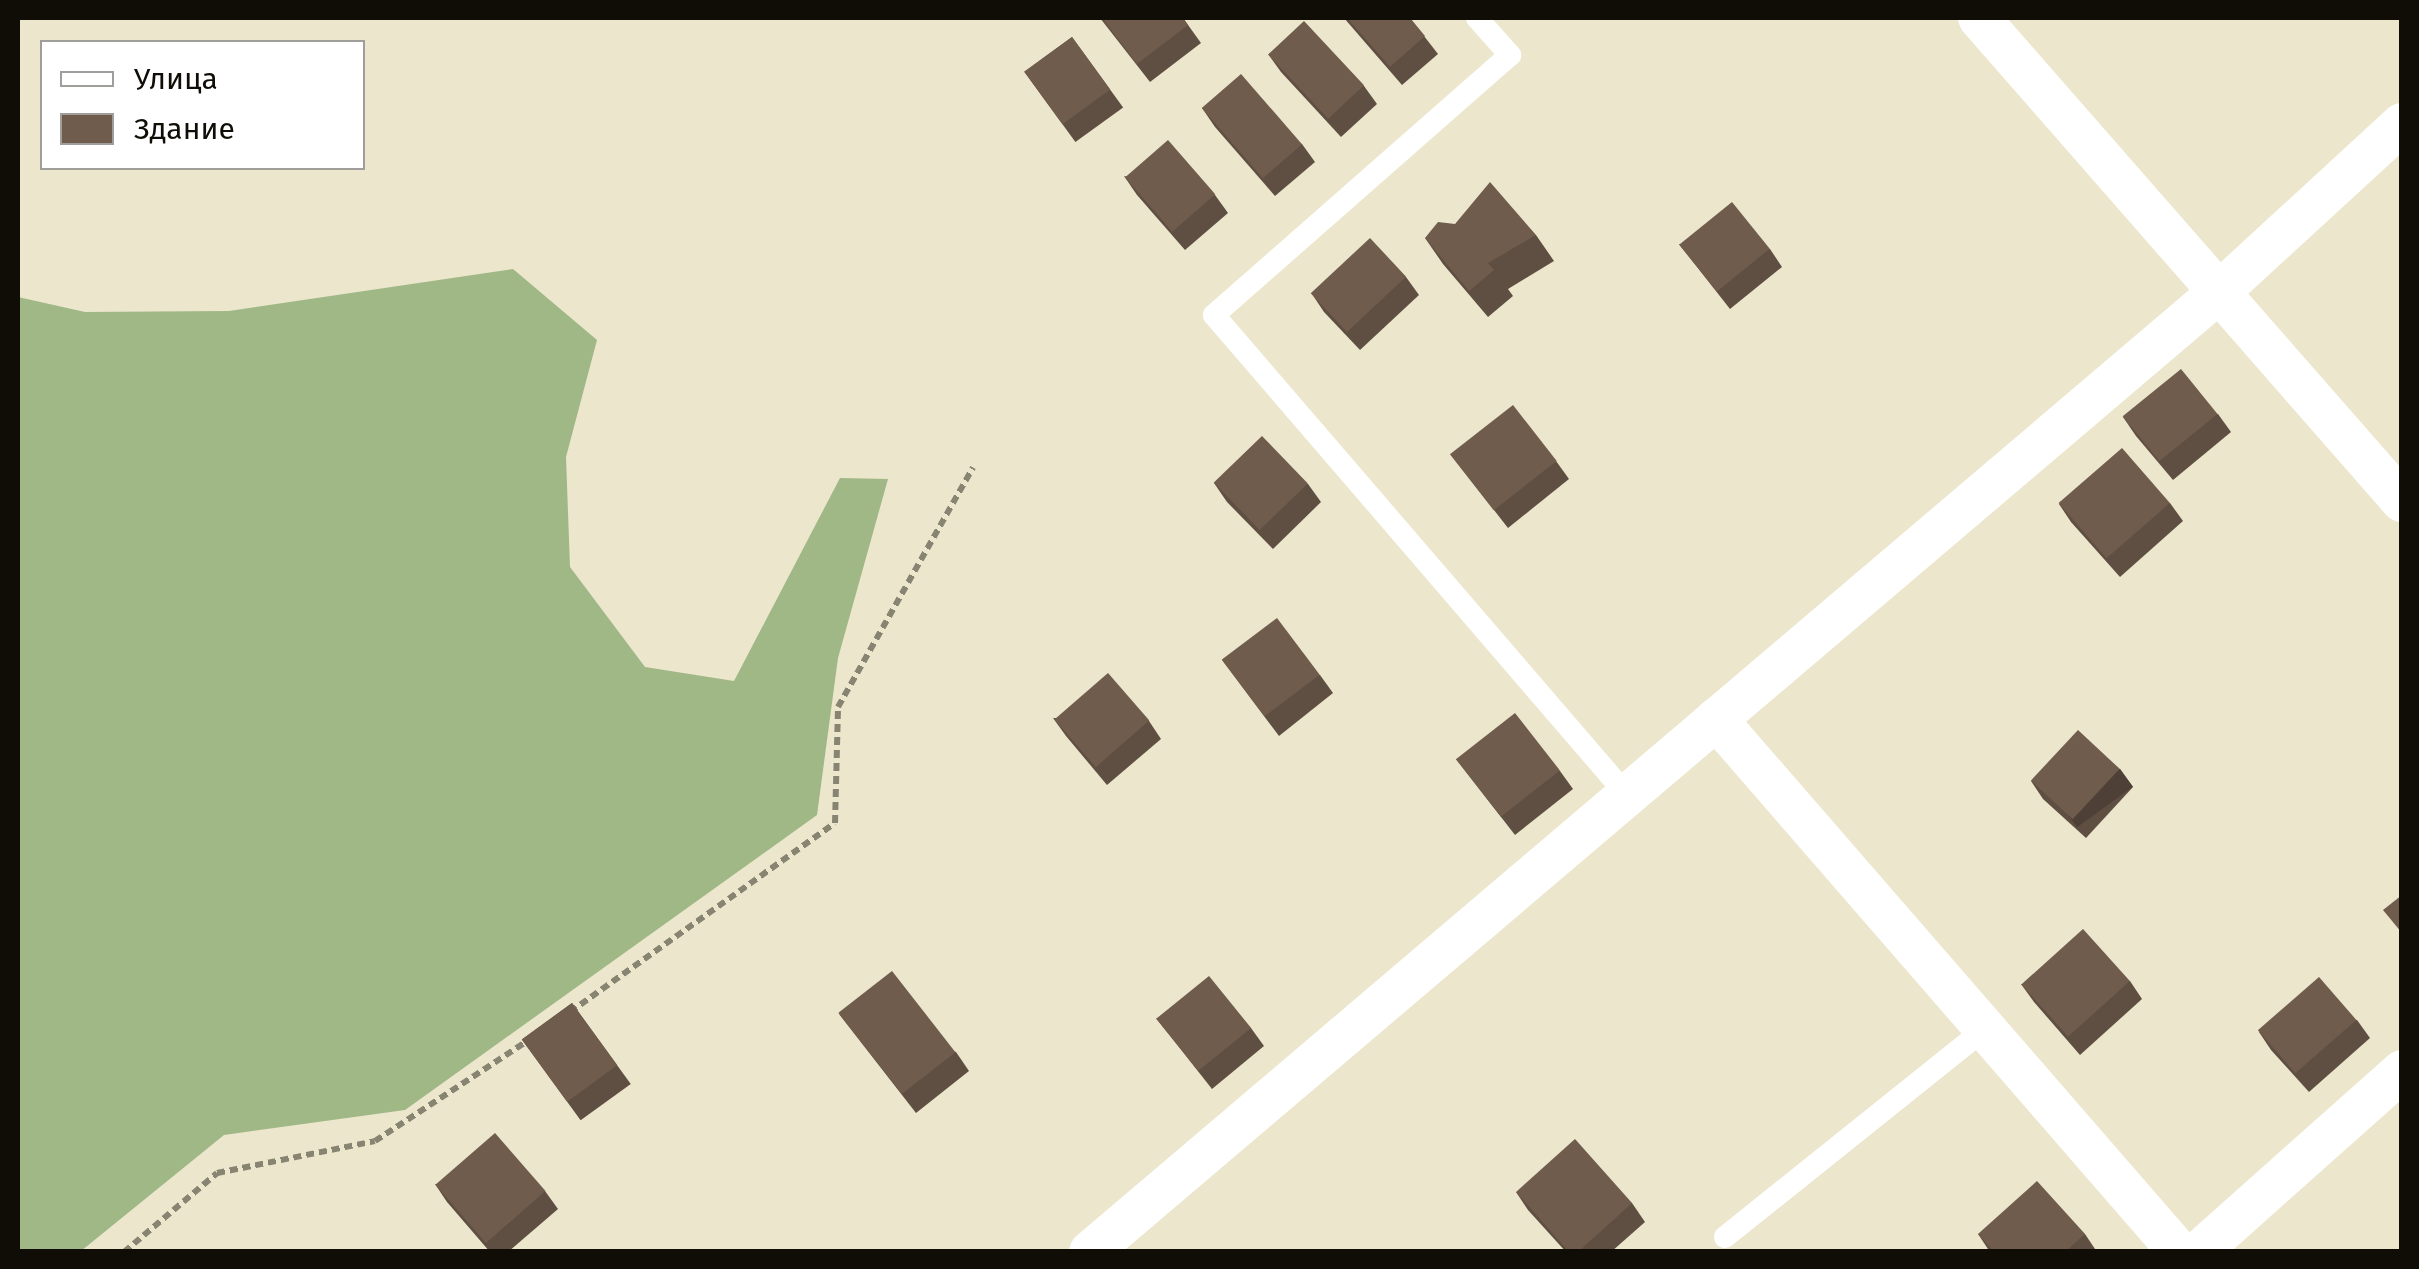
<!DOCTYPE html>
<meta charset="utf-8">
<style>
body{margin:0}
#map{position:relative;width:2419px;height:1269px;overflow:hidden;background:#ebe6cc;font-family:"Fira Sans",sans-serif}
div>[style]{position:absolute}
.forest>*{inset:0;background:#a0b786}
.path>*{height:6px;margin-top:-3px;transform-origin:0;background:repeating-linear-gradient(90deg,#878472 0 8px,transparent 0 13px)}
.lane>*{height:22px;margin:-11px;padding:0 11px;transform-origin:11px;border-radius:11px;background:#fff}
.street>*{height:42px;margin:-21px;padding:0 21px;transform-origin:21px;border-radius:21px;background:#fff}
.wall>*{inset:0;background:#5f4f42;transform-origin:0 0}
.shaded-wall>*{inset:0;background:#4e4036;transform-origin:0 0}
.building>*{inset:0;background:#6f5c4d;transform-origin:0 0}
span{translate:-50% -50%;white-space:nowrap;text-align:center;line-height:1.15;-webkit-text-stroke:9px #fff;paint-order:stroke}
.frame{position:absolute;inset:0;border:20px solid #0f0d05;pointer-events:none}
.legend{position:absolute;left:40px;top:40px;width:325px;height:130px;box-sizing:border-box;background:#fff;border:2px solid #9f9e9b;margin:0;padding:12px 18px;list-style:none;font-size:30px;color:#0f0d05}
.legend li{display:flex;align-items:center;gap:20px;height:50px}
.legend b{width:50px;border:2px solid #9f9e9b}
</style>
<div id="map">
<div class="forest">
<i style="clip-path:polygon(513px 269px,597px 340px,566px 457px,570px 567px,645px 667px,734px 681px,840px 478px,888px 479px,838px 658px,817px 815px,405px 1110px,224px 1135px,81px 1251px,18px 1251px,18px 297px,85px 312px,229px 311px)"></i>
</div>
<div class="path">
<i style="left:570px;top:1012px;width:325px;rotate:-35.5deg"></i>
<i style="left:835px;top:823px;width:116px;rotate:-88.5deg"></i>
<i style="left:838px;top:707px;width:275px;rotate:-60.6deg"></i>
<i style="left:124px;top:1252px;width:122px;rotate:-40.3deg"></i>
<i style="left:217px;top:1173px;width:161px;rotate:-11.4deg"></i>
<i style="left:375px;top:1141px;width:186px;rotate:-33.3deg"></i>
</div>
<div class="lane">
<i style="left:1477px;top:18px;width:50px;rotate:48.3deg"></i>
<i style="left:1510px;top:55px;width:394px;rotate:138.7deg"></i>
<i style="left:1214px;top:315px;width:633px;rotate:49.29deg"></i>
<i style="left:1725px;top:1237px;width:333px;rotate:-38.7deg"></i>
</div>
<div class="street">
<i style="left:2402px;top:124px;width:248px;rotate:137.4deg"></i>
<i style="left:2219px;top:292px;width:278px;rotate:48.8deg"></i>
<i style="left:1716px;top:719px;width:706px;rotate:49.02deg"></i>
<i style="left:1090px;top:1252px;width:1482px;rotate:-40.37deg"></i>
<i style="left:2219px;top:292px;width:364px;rotate:-131.2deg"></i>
<i style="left:2199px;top:1252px;width:272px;rotate:-41.7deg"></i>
</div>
<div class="wall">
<i style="clip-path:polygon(1100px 18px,1183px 18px,1201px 43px,1150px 82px)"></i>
<i style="clip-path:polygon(1344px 18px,1410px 18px,1438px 54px,1402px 85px)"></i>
<i style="left:1072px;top:37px;width:87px;height:59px;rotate:54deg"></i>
<i style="clip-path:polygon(1268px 54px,1364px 86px,1377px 104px,1341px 137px,1281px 72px)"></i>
<i style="clip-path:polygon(1202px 108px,1302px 144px,1315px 162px,1275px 196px,1215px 127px)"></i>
<i style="clip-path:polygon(1124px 176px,1215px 195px,1228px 213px,1185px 250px,1137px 195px)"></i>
<i style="clip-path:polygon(1536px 235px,1554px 261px,1508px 289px,1513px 296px,1488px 317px,1443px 264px,1425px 238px)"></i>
<i style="clip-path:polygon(1679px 244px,1770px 249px,1782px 267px,1730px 309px)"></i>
<i style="clip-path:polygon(1406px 277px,1419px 295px,1360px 350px,1324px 312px,1312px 294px)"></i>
<i style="clip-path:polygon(2218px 414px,2231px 432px,2173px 480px,2136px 436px,2123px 417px)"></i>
<i style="clip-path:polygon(1451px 455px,1556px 461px,1569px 479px,1508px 528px)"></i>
<i style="clip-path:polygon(1214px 483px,1308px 484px,1321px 502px,1273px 549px,1227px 502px)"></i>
<i style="clip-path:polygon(2170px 503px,2183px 521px,2120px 577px,2071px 522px,2059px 504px)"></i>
<i style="clip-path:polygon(1222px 660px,1320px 675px,1333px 693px,1279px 736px)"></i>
<i style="clip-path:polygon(1053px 718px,1149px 721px,1161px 739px,1107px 785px,1066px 736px)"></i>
<i style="clip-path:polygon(1456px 759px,1560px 771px,1573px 789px,1515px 835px)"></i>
<i style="clip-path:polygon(2120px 769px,2133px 787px,2086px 838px,2043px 799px,2031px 781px)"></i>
<i style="clip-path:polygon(2130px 981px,2142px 999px,2080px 1055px,2034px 1002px,2021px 984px)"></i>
<i style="left:572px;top:1003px;width:100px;height:62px;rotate:54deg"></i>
<i style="clip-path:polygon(839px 1014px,956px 1052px,969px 1071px,916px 1113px)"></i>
<i style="clip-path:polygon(1156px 1018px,1251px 1028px,1264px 1046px,1212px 1089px)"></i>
<i style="clip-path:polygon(2357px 1020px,2370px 1038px,2309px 1092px,2271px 1050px,2259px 1032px)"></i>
<i style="clip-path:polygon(435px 1184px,545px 1191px,558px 1209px,508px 1252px,490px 1252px,447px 1202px)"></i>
<i style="clip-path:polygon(1516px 1192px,1632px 1203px,1645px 1222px,1611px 1252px,1566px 1252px,1528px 1210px)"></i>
<i style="clip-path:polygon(1978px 1234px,2085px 1234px,2097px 1252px,1990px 1252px)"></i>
</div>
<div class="shaded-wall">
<i style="left:2120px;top:769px;width:22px;height:69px;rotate:54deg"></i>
</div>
<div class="building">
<i style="clip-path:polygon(1102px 18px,1183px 18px,1188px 25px,1137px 64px)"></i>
<i style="clip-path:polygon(1347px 18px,1410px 18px,1425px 36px,1390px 67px)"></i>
<i style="left:1304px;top:21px;width:88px;height:49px;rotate:47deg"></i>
<i style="left:1072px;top:37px;width:65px;height:59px;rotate:54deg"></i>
<i style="left:1241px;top:74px;width:93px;height:52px;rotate:49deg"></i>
<i style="left:1168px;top:140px;width:72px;height:57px;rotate:49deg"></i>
<i style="clip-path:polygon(1490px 182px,1536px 235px,1488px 263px,1494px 270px,1469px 291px,1425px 238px,1438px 222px,1455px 224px)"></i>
<i style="left:1732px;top:202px;width:60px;height:68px;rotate:51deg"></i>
<i style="left:1370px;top:238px;width:53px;height:81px;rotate:47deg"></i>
<i style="left:2181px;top:369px;width:58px;height:75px;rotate:51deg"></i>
<i style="left:1513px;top:405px;width:71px;height:80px;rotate:52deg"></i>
<i style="left:1262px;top:436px;width:66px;height:67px;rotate:46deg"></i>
<i style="left:2122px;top:448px;width:73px;height:84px;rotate:49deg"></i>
<i style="left:1277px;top:618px;width:71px;height:69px;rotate:53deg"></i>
<i style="left:1108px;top:673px;width:63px;height:71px;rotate:49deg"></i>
<i style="left:1515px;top:713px;width:73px;height:75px;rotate:52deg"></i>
<i style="left:2078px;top:730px;width:57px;height:69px;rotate:43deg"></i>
<i style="clip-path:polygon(2402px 895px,2402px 933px,2383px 910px)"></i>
<i style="left:2083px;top:929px;width:70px;height:83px;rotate:48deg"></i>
<i style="left:892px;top:971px;width:103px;height:68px;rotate:52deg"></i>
<i style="left:1209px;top:976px;width:67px;height:68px;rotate:51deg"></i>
<i style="left:2319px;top:977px;width:57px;height:81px;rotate:49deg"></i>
<i style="left:572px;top:1003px;width:77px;height:62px;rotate:54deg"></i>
<i style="left:495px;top:1133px;width:77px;height:79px;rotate:49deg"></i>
<i style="clip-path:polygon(1575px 1139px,1632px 1203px,1578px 1252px,1569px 1252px,1516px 1192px)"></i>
<i style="clip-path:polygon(2037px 1181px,2085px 1234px,2065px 1252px,1994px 1252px,1978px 1234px)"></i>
</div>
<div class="frame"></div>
<ul class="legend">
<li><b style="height:12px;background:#fff"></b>Улица</li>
<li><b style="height:28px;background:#6f5c4d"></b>Здание</li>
</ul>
</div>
